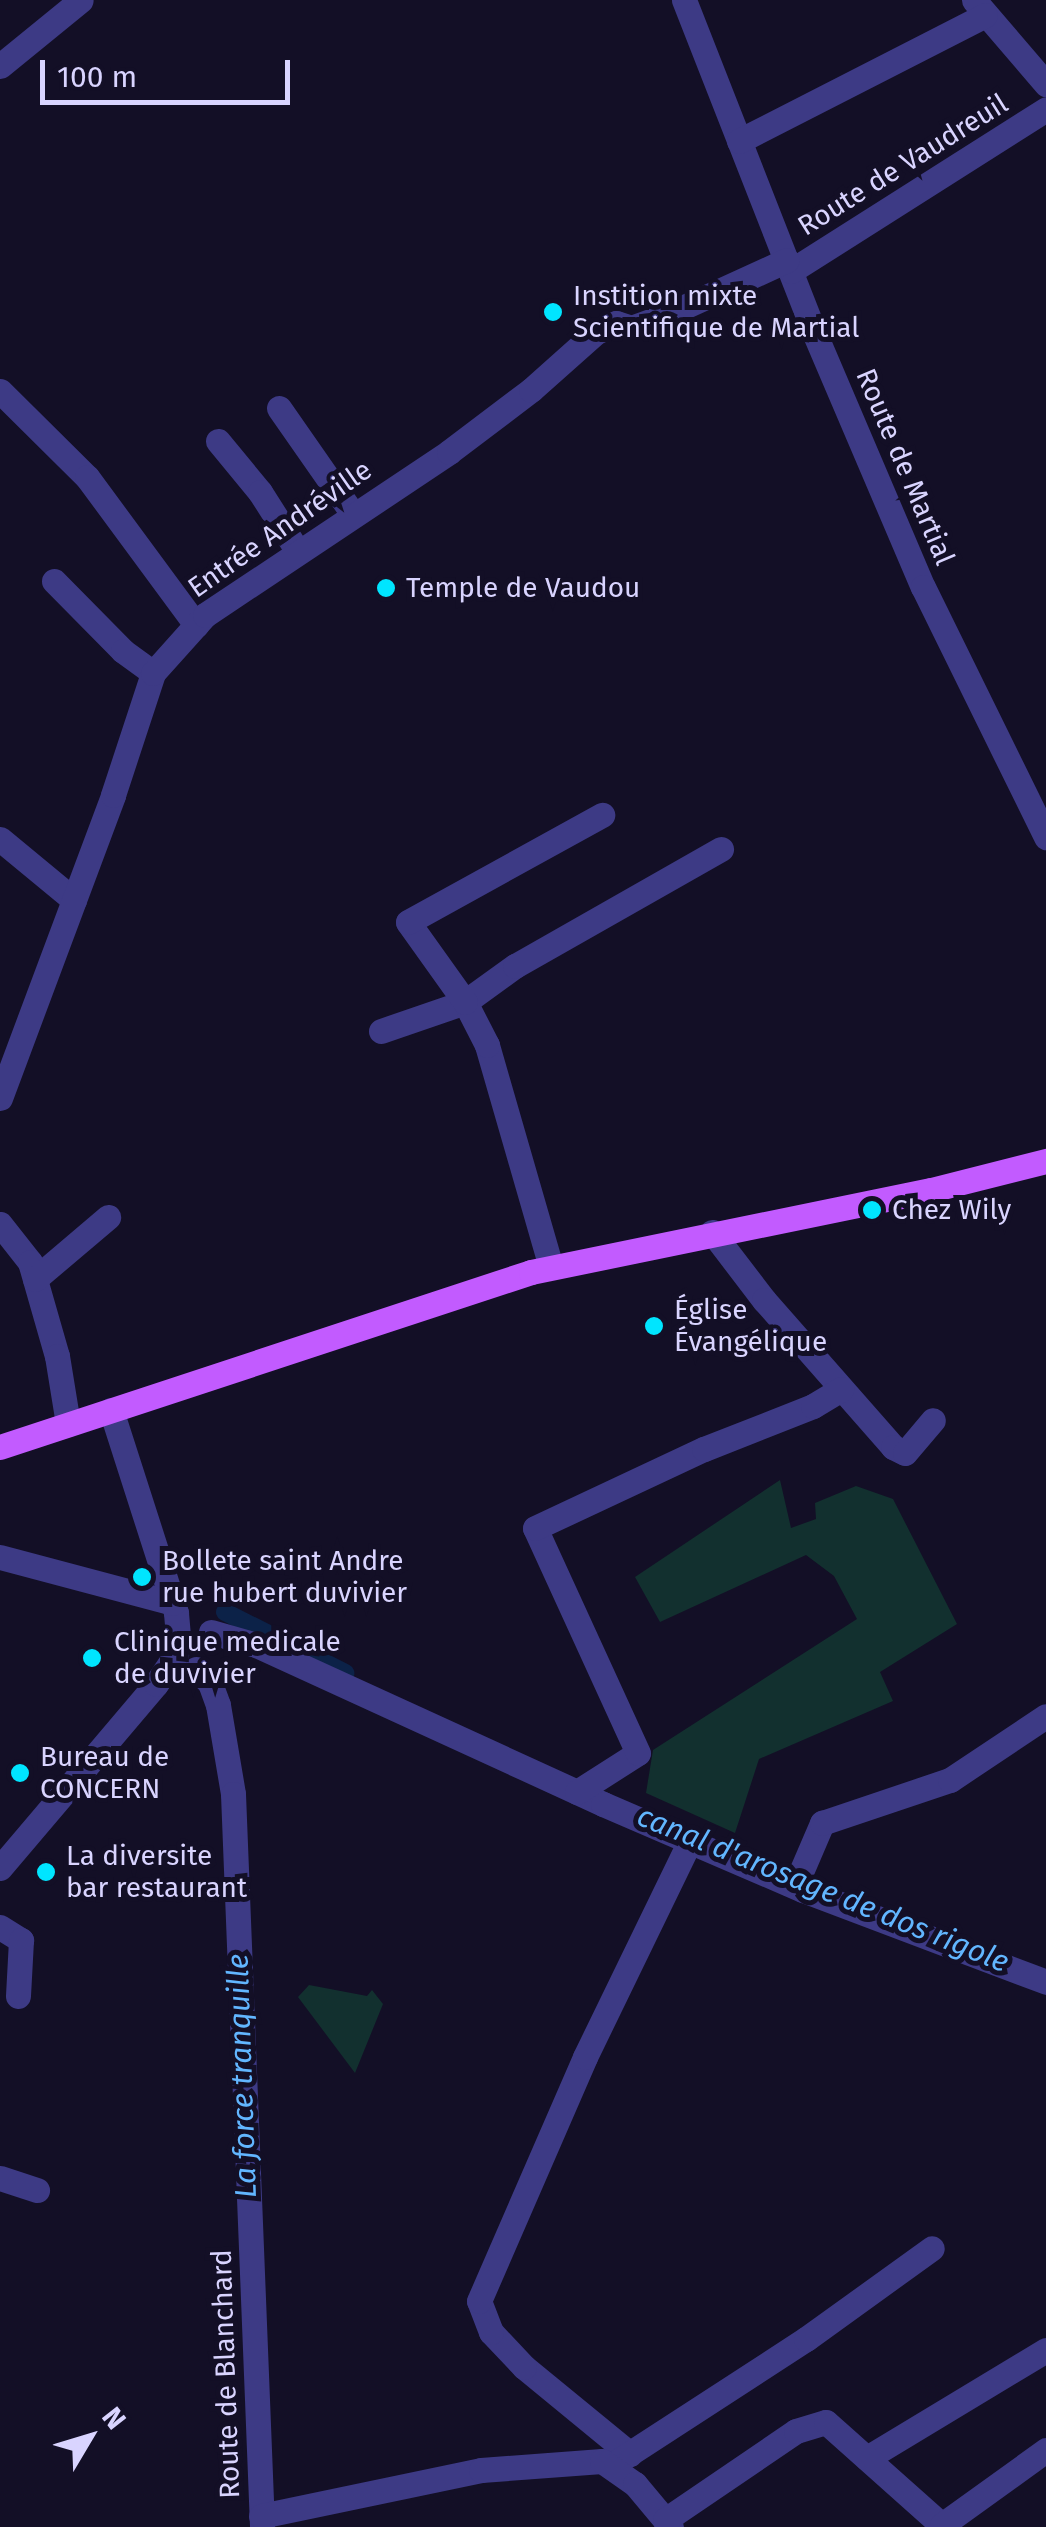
<!DOCTYPE html>
<meta charset="utf-8">
<style>
body{margin:0}
#map{position:relative;width:1046px;height:2527px;overflow:hidden;background:#130f26;font-family:"Fira Sans",sans-serif}
div>[style]{position:absolute}
.green>*{inset:0;background:#12302f}
.canal>*{height:18px;margin:-9px;padding:0 9px;transform-origin:9px;border-radius:9px;background:#0c2248}
.minor>*{height:25px;margin:-12.5px;padding:0 12.5px;transform-origin:12.5px;border-radius:12.5px;background:#3d3a85}
.major>*{height:25px;margin:-12.5px;padding:0 12.5px;transform-origin:12.5px;border-radius:12.5px;background:#c25bff}
.dots>*{width:28px;height:28px;translate:-50% -50%;box-sizing:border-box;border:5px solid #130f26;border-radius:50%}
span{translate:-50% -50%;white-space:nowrap;text-align:center;line-height:1.15;-webkit-text-stroke:10px #130f26;paint-order:stroke}
.street-label{font-size:28px;color:#d9d4ff}
.poi-label{font-size:28px;color:#d9d4ff}
.left{translate:0 -50%;text-align:left}
.water-label{font-size:30px;color:#62b6ff;font-style:italic}
.north{position:absolute;left:40px;top:2387px;width:100px;height:100px;-webkit-text-stroke:8px #130f26;paint-order:stroke;rotate:52deg;font-size:28px;font-weight:700;line-height:40px;text-align:center;color:#d9d4ff}
.north::after{content:'';display:block;margin:auto;width:35px;height:45px;background:#d9d4ff;clip-path:polygon(50% 0,100% 100%,50% 72%,0 100%)}
.scale{position:absolute;left:40px;top:60px;width:250px;height:45px;box-sizing:border-box;border:5px solid #d9d4ff;border-top:0;padding-left:12px;font-size:30px;line-height:35px;white-space:nowrap;color:#d9d4ff;-webkit-text-stroke:8px #130f26;paint-order:stroke}
</style>
<div id="map">
<div class="green">
<i style="clip-path:polygon(780px 1480px,791px 1528px,816px 1519px,815px 1503px,856px 1486px,893px 1499px,957px 1624px,880px 1672px,893px 1701px,759px 1759px,735px 1833px,646px 1793px,653px 1750px,857px 1619px,834px 1576px,806px 1555px,660px 1622px,635px 1577px)"></i>
<i style="clip-path:polygon(309px 1985px,367px 1996px,372px 1990px,383px 2004px,355px 2073px,298px 1997px)"></i>
</div>
<div class="canal">
<i style="left:225px;top:1612px;width:135px;rotate:26.9deg"></i>
</div>
<div class="minor">
<i style="left:684px;top:0;width:357px;rotate:68.6deg"></i>
<i style="left:814px;top:332px;width:277px;rotate:66.9deg"></i>
<i style="left:923px;top:587px;width:279px;rotate:63.8deg"></i>
<i style="left:974px;top:0;width:111px;rotate:49.4deg"></i>
<i style="left:0;top:66px;width:104px;rotate:-39.2deg"></i>
<i style="left:739px;top:141px;width:276px;rotate:-27.1deg"></i>
<i style="left:791px;top:271px;width:302px;rotate:-32.4deg"></i>
<i style="left:0;top:391px;width:122px;rotate:44.7deg"></i>
<i style="left:87px;top:477px;width:184px;rotate:53.6deg"></i>
<i style="left:279px;top:408px;width:129px;rotate:55.1deg"></i>
<i style="left:218px;top:441px;width:66px;rotate:50.5deg"></i>
<i style="left:260px;top:492px;width:69px;rotate:57.5deg"></i>
<i style="left:54px;top:581px;width:98px;rotate:45.4deg"></i>
<i style="left:123px;top:651px;width:37px;rotate:36deg"></i>
<i style="left:0;top:839px;width:96px;rotate:39.5deg"></i>
<i style="left:381px;top:1031px;width:89px;rotate:-19deg"></i>
<i style="left:465px;top:1002px;width:62px;rotate:-35.8deg"></i>
<i style="left:515px;top:966px;width:237px;rotate:-29.6deg"></i>
<i style="left:0;top:1098px;width:323px;rotate:-69.5deg"></i>
<i style="left:113px;top:795px;width:128px;rotate:-71.8deg"></i>
<i style="left:153px;top:673px;width:78px;rotate:-48.1deg"></i>
<i style="left:205px;top:615px;width:293px;rotate:-33.7deg"></i>
<i style="left:449px;top:452px;width:103px;rotate:-37.1deg"></i>
<i style="left:531px;top:390px;width:87px;rotate:-41.7deg"></i>
<i style="left:596px;top:332px;width:22px;rotate:-24deg"></i>
<i style="left:616px;top:323px;width:16px;rotate:18deg"></i>
<i style="left:631px;top:328px;width:33px;rotate:-20deg"></i>
<i style="left:662px;top:317px;width:137px;rotate:-24.5deg"></i>
<i style="left:0;top:1224px;width:48px;rotate:51.7deg"></i>
<i style="left:30px;top:1262px;width:98px;rotate:74deg"></i>
<i style="left:57px;top:1356px;width:69px;rotate:80.8deg"></i>
<i style="left:712px;top:1232px;width:86px;rotate:52.6deg"></i>
<i style="left:764px;top:1300px;width:196px;rotate:48.7deg"></i>
<i style="left:893px;top:1447px;width:13px;rotate:27deg"></i>
<i style="left:905px;top:1453px;width:43px;rotate:-49.7deg"></i>
<i style="left:551px;top:1267px;width:231px;rotate:-106.1deg"></i>
<i style="left:487px;top:1045px;width:48px;rotate:-117.1deg"></i>
<i style="left:465px;top:1002px;width:98px;rotate:-125.5deg"></i>
<i style="left:408px;top:922px;width:222px;rotate:-28.9deg"></i>
<i style="left:35px;top:1279px;width:96px;rotate:-40.3deg"></i>
<i style="left:111px;top:1410px;width:213px;rotate:72.2deg"></i>
<i style="left:176px;top:1613px;width:24px;rotate:85deg"></i>
<i style="left:0;top:1557px;width:179px;rotate:14.9deg"></i>
<i style="left:211px;top:1632px;width:47px;rotate:16.1deg"></i>
<i style="left:256px;top:1645px;width:382px;rotate:24.6deg"></i>
<i style="left:603px;top:1804px;width:218px;rotate:23.3deg"></i>
<i style="left:803px;top:1890px;width:260px;rotate:20.7deg"></i>
<i style="left:196px;top:1669px;width:20px;rotate:45deg"></i>
<i style="left:210px;top:1683px;width:23px;rotate:70deg"></i>
<i style="left:218px;top:1705px;width:90px;rotate:80.4deg"></i>
<i style="left:233px;top:1794px;width:734px;rotate:87.73deg"></i>
<i style="left:577px;top:1792px;width:72px;rotate:-32.6deg"></i>
<i style="left:638px;top:1753px;width:247px;rotate:-114.6deg"></i>
<i style="left:535px;top:1528px;width:187px;rotate:-25.1deg"></i>
<i style="left:704px;top:1449px;width:117px;rotate:-21.5deg"></i>
<i style="left:813px;top:1406px;width:33px;rotate:-31deg"></i>
<i style="left:0;top:1868px;width:241px;rotate:-49.7deg"></i>
<i style="left:156px;top:1684px;width:36px;rotate:-56deg"></i>
<i style="left:795px;top:1886px;width:69px;rotate:-66.8deg"></i>
<i style="left:822px;top:1823px;width:135px;rotate:-18.6deg"></i>
<i style="left:950px;top:1780px;width:115px;rotate:-33.7deg"></i>
<i style="left:0;top:1927px;width:25px;rotate:32deg"></i>
<i style="left:21px;top:1940px;width:56px;rotate:93.1deg"></i>
<i style="left:0;top:2178px;width:39px;rotate:18deg"></i>
<i style="left:630px;top:2454px;width:137px;rotate:-140.6deg"></i>
<i style="left:524px;top:2367px;width:48px;rotate:-133.3deg"></i>
<i style="left:491px;top:2332px;width:33px;rotate:-111deg"></i>
<i style="left:479px;top:2301px;width:266px;rotate:-66.5deg"></i>
<i style="left:585px;top:2057px;width:240px;rotate:-64.1deg"></i>
<i style="left:867px;top:2458px;width:209px;rotate:-31.1deg"></i>
<i style="left:615px;top:2463px;width:228px;rotate:-33deg"></i>
<i style="left:806px;top:2339px;width:155px;rotate:-35.8deg"></i>
<i style="left:261px;top:2516px;width:225px;rotate:-11.8deg"></i>
<i style="left:481px;top:2470px;width:121px;rotate:-4.3deg"></i>
<i style="left:602px;top:2461px;width:40px;rotate:34.9deg"></i>
<i style="left:635px;top:2484px;width:56px;rotate:50.1deg"></i>
<i style="left:665px;top:2520px;width:158px;rotate:-34.2deg"></i>
<i style="left:796px;top:2431px;width:31px;rotate:-17deg"></i>
<i style="left:826px;top:2422px;width:158px;rotate:41.7deg"></i>
<i style="left:942px;top:2525px;width:128px;rotate:-35.8deg"></i>
</div>
<div class="major">
<i style="left:0;top:1447px;width:559px;rotate:-18.24deg"></i>
<i style="left:531px;top:1272px;width:408px;rotate:-11.6deg"></i>
<i style="left:931px;top:1190px;width:119px;rotate:-14.2deg"></i>
</div>
<div class="dots">
<i style="left:553px;top:312px;background:#00e5ff"></i>
<i style="left:386px;top:588px;background:#00e5ff"></i>
<i style="left:872px;top:1210px;background:#00e5ff"></i>
<i style="left:654px;top:1326px;background:#00e5ff"></i>
<i style="left:142px;top:1577px;background:#00e5ff"></i>
<i style="left:92px;top:1658px;background:#00e5ff"></i>
<i style="left:20px;top:1773px;background:#00e5ff"></i>
<i style="left:46px;top:1872px;background:#00e5ff"></i>
</div>
<div class="street-label">
<span style="left:903px;top:165px;rotate:-32deg">Route de Vaudreuil</span>
<span style="left:905px;top:467px;rotate:67deg">Route de Martial</span>
<span style="left:280px;top:529px;rotate:-35deg">Entrée Andréville</span>
<span style="left:226px;top:2374px;rotate:-92deg">Route de Blanchard</span>
</div>
<div class="poi-label">
<span class="left" style="left:573px;top:312px">Instition mixte<br>Scientifique de Martial</span>
<span class="left" style="left:406px;top:588px">Temple de Vaudou</span>
<span class="left" style="left:892px;top:1210px">Chez Wily</span>
<span class="left" style="left:674px;top:1326px">Église<br>Évangélique</span>
<span class="left" style="left:162px;top:1577px">Bollete saint Andre<br>rue hubert duvivier</span>
<span class="left" style="left:114px;top:1658px">Clinique medicale<br>de duvivier</span>
<span class="left" style="left:40px;top:1773px">Bureau de<br>CONCERN</span>
<span class="left" style="left:66px;top:1872px">La diversite<br>bar restaurant</span>
</div>
<div class="water-label">
<span style="left:823px;top:1889px;rotate:22deg">canal d'arosage de dos rigole</span>
<span style="left:242px;top:2076px;rotate:-92deg">La force tranquille</span>
</div>
<div class="north">N</div>
<div class="scale">100 m</div>
</div>
